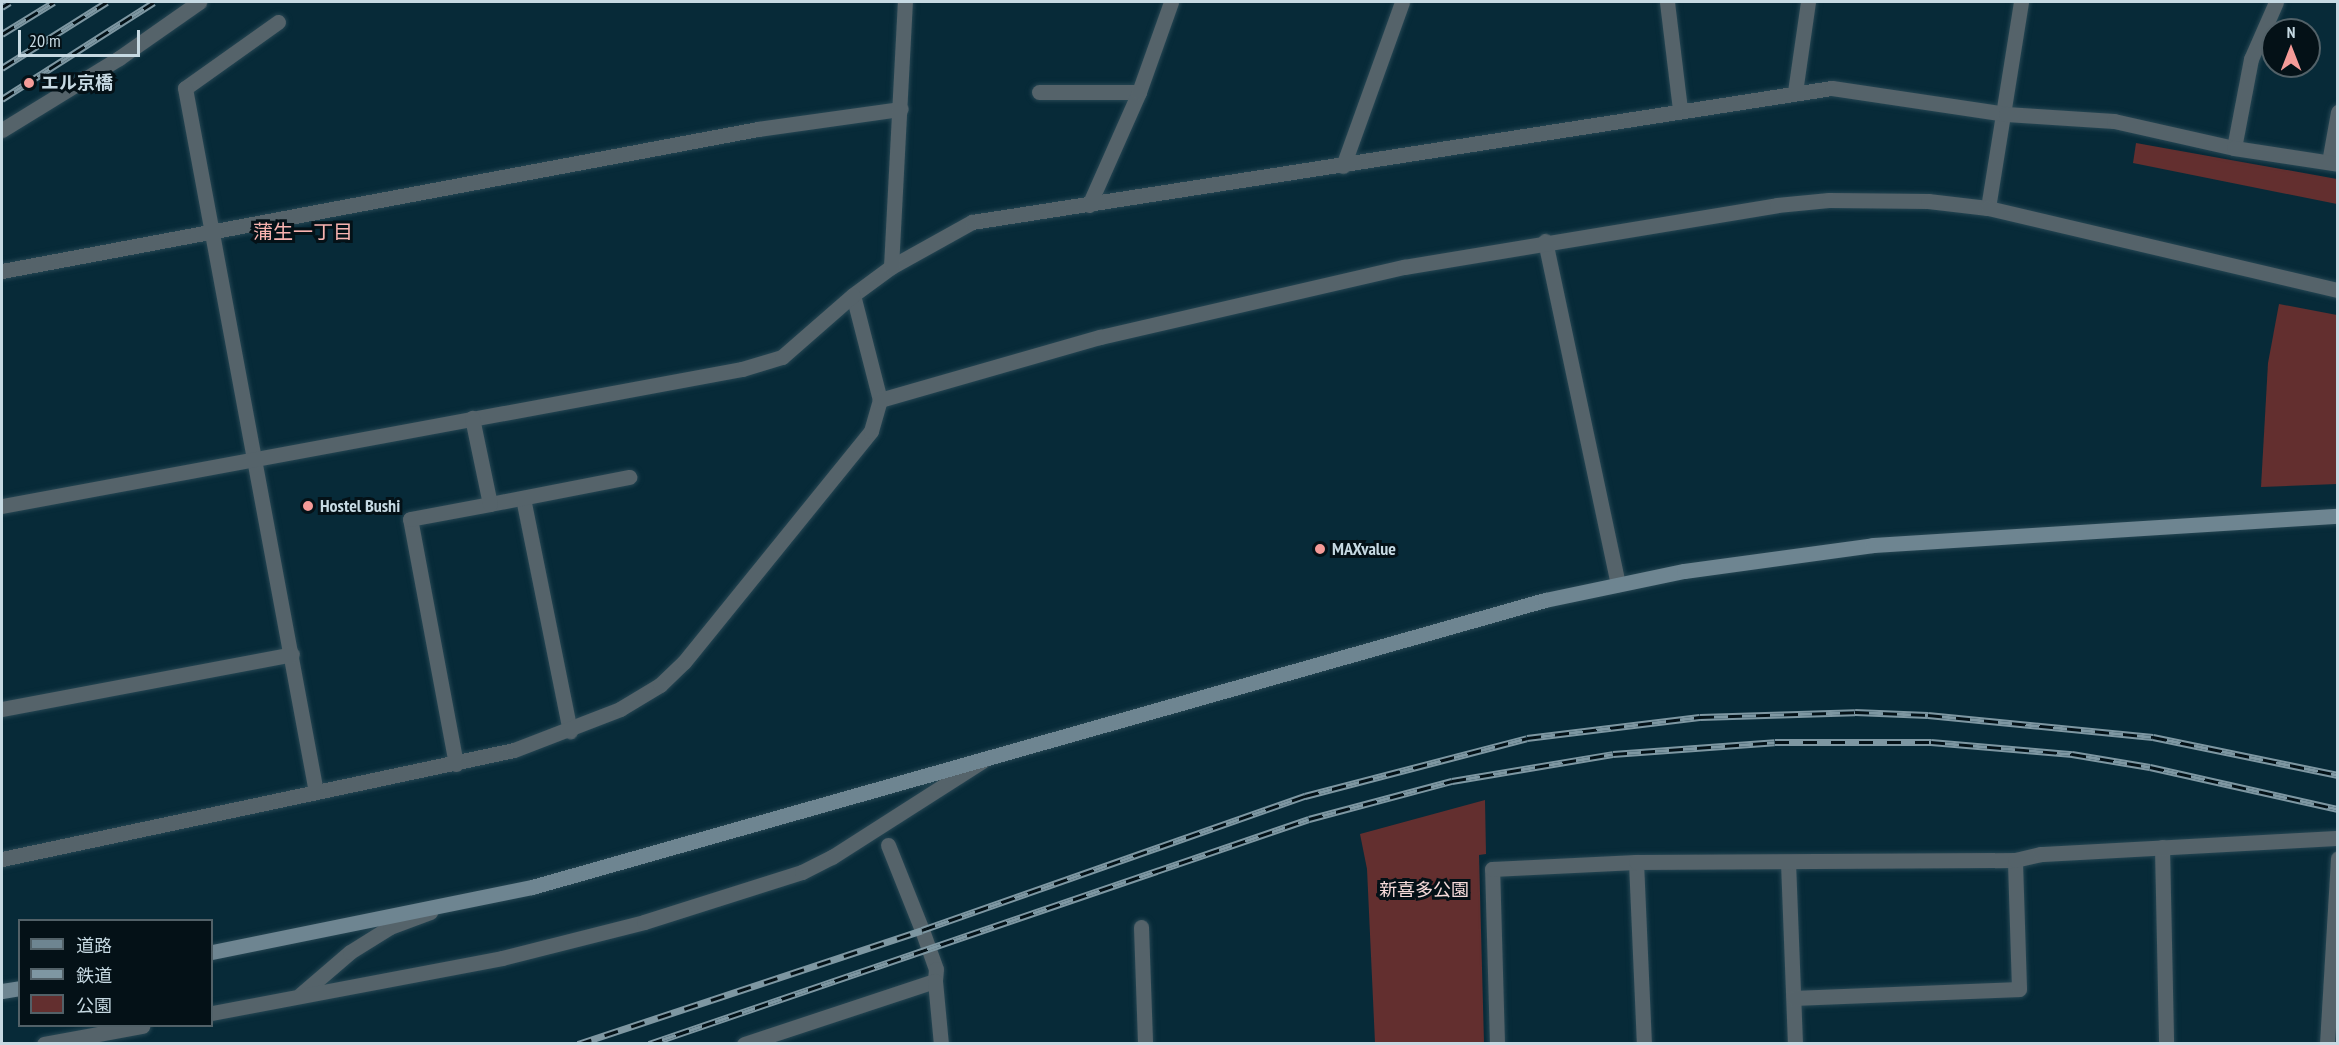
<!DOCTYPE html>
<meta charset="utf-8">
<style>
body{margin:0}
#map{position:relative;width:2339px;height:1045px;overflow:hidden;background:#072a38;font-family:"PT Sans Narrow","Noto Sans JP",sans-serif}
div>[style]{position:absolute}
.green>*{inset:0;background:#632f2f}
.roads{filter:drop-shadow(0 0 2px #264653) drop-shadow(0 0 2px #264653)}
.street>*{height:15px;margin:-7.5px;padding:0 7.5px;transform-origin:7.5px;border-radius:7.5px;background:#55636a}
.secondary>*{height:15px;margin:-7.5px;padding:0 7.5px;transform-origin:7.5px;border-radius:7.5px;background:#6e8591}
.rail>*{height:7px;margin-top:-3.5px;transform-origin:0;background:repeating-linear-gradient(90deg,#041117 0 14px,#7e97a2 0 28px);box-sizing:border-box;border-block:2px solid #7e97a2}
.dots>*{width:16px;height:16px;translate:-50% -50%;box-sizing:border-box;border:3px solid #041117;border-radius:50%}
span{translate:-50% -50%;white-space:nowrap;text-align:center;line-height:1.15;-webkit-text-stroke:6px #041117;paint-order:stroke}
.poi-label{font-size:18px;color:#c6d9e2;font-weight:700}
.left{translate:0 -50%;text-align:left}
.park-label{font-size:18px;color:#f6dbda}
.neighbourhood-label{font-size:20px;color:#f8b3b0}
.frame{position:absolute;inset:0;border:3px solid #c6d9e2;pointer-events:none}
.legend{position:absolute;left:18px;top:919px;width:195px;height:108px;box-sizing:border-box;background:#041117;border:2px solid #526168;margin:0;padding:8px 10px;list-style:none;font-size:18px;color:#c6d9e2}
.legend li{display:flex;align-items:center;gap:12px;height:30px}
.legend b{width:30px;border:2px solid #526168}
.north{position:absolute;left:2261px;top:18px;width:60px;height:60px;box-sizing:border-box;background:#041117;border:2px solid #526168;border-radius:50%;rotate:0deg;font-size:16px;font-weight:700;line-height:24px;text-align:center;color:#c6d9e2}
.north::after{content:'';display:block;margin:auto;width:21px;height:27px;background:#f59b98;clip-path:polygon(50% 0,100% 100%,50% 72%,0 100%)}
.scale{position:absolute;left:18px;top:30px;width:122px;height:27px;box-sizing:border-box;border:3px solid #c6d9e2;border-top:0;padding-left:8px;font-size:18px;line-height:21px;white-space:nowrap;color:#c6d9e2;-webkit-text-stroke:4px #041117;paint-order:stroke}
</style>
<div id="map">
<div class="green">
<i style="clip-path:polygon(2136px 143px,2337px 179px,2337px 204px,2133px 163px)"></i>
<i style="clip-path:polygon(2279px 304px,2337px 315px,2337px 484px,2261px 487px,2268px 363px)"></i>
<i style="clip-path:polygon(1485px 800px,1486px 854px,1479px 855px,1484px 1043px,1375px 1043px,1367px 869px,1360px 834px)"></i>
</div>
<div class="roads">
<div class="street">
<i style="left:1667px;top:2px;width:109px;rotate:83.1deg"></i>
<i style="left:278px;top:22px;width:114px;rotate:144.6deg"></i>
<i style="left:185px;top:88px;width:716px;rotate:79.46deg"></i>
<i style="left:1039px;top:92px;width:100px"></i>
<i style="left:1795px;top:92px;width:91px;rotate:-81.8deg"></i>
<i style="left:2px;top:130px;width:137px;rotate:-31.6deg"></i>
<i style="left:119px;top:58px;width:98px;rotate:-35deg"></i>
<i style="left:2234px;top:148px;width:91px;rotate:-79.2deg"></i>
<i style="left:2251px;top:59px;width:62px;rotate:-66.3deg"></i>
<i style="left:2329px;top:162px;width:51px;rotate:-79.8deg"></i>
<i style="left:1343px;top:166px;width:174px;rotate:-70.2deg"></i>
<i style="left:1089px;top:205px;width:124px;rotate:-66.1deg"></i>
<i style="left:1139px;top:92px;width:96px;rotate:-70.4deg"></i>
<i style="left:1988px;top:208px;width:209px;rotate:-80.9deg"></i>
<i style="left:1545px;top:241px;width:351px;rotate:78deg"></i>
<i style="left:891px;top:267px;width:93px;rotate:-29.1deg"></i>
<i style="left:972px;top:222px;width:870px;rotate:-8.86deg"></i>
<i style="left:1832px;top:88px;width:176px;rotate:8.5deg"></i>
<i style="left:2006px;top:114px;width:108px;rotate:3.7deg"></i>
<i style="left:2114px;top:121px;width:123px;rotate:12.7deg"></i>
<i style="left:2234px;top:148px;width:105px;rotate:8.7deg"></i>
<i style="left:2px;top:271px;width:769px;rotate:-10.64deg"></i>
<i style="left:758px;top:129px;width:144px;rotate:-8deg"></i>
<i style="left:880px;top:400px;width:108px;rotate:-104.4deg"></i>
<i style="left:853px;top:295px;width:47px;rotate:-36.4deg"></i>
<i style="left:891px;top:267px;width:265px;rotate:-87deg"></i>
<i style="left:523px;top:498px;width:238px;rotate:78.6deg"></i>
<i style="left:490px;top:504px;width:142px;rotate:-11deg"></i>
<i style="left:2px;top:506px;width:753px;rotate:-10.49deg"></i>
<i style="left:742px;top:369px;width:42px;rotate:-16.7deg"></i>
<i style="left:782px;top:357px;width:94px;rotate:-41.1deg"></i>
<i style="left:2px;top:709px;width:295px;rotate:-10.7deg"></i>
<i style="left:456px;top:764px;width:249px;rotate:-100.6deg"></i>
<i style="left:410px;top:519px;width:81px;rotate:-10.6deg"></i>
<i style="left:490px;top:504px;width:88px;rotate:-101.8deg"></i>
<i style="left:888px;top:845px;width:92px;rotate:68.2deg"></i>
<i style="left:922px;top:930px;width:41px;rotate:70.3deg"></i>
<i style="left:936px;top:969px;width:12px;rotate:95deg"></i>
<i style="left:2162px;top:847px;width:197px;rotate:88.8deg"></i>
<i style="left:2px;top:859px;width:523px;rotate:-12.02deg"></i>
<i style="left:514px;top:750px;width:114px;rotate:-21.1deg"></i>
<i style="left:620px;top:709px;width:47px;rotate:-31deg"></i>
<i style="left:660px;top:685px;width:33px;rotate:-44deg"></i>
<i style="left:684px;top:662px;width:297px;rotate:-51deg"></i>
<i style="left:871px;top:431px;width:32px;rotate:-74deg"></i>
<i style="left:880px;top:400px;width:229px;rotate:-16deg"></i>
<i style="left:1100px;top:337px;width:312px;rotate:-13deg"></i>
<i style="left:1404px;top:267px;width:378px;rotate:-9.4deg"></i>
<i style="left:1777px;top:205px;width:52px;rotate:-5.5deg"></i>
<i style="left:1829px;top:200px;width:99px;rotate:0.6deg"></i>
<i style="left:1928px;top:201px;width:60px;rotate:6.7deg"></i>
<i style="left:1988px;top:208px;width:359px;rotate:13.2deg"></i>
<i style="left:1636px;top:862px;width:182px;rotate:87.5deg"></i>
<i style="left:1788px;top:862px;width:182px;rotate:87.8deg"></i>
<i style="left:1141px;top:927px;width:117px;rotate:88deg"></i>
<i style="left:300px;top:995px;width:66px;rotate:-40.7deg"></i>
<i style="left:350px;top:952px;width:47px;rotate:-32deg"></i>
<i style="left:390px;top:927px;width:43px;rotate:-20.6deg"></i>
<i style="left:1794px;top:998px;width:225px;rotate:-2.3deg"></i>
<i style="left:2019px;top:989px;width:129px;rotate:-91.8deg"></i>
<i style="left:212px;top:1013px;width:295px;rotate:-10.7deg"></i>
<i style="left:502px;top:958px;width:146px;rotate:-14.2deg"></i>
<i style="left:644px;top:922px;width:166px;rotate:-17.6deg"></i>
<i style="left:802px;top:872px;width:34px;rotate:-27deg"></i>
<i style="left:832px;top:857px;width:178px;rotate:-32.6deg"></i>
<i style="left:44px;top:1044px;width:100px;rotate:-10.4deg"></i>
<i style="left:744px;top:1044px;width:201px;rotate:-18.3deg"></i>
<i style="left:935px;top:981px;width:63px;rotate:84.6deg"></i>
<i style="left:1497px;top:1044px;width:175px;rotate:-91.6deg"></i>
<i style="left:1492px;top:869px;width:144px;rotate:-2.8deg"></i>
<i style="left:1636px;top:862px;width:379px;rotate:-0.3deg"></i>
<i style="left:2015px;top:860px;width:27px;rotate:-13deg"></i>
<i style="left:2041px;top:854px;width:297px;rotate:-3.1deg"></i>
<i style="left:2327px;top:1044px;width:186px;rotate:-86.6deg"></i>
</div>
<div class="secondary">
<i style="left:212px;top:952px;width:327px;rotate:-11.5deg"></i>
<i style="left:532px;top:887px;width:1053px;rotate:-15.82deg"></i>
<i style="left:1545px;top:600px;width:142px;rotate:-11.8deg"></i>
<i style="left:1684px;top:571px;width:191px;rotate:-7.8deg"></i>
<i style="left:1873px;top:545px;width:466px;rotate:-3.6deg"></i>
<i style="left:2px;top:991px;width:18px;rotate:-9deg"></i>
</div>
</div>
<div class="rail">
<i style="left:2px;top:7px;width:9px;rotate:-32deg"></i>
<i style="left:2px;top:34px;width:61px;rotate:-31.6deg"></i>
<i style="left:2px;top:68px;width:124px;rotate:-32.2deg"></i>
<i style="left:2px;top:99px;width:180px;rotate:-32.5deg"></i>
<i style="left:578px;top:1044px;width:362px;rotate:-18.3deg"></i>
<i style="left:922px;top:930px;width:406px;rotate:-19.3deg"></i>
<i style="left:1305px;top:796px;width:229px;rotate:-14.6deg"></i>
<i style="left:1527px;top:738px;width:174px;rotate:-6.9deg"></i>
<i style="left:1700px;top:717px;width:155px;rotate:-1.8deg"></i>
<i style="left:1855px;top:712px;width:73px;rotate:2.4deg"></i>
<i style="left:1928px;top:715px;width:226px;rotate:5.6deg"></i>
<i style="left:2153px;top:737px;width:189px;rotate:11.6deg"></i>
<i style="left:649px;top:1044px;width:697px;rotate:-18.82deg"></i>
<i style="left:1309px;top:819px;width:148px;rotate:-14.9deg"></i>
<i style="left:1452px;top:781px;width:163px;rotate:-9.5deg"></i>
<i style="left:1613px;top:754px;width:162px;rotate:-4.2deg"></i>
<i style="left:1775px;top:742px;width:156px"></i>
<i style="left:1931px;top:742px;width:142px;rotate:4.9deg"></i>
<i style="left:2072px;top:754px;width:79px;rotate:9.5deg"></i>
<i style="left:2150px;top:767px;width:193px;rotate:12.6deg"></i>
</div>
<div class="dots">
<i style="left:29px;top:83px;background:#f59b98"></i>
<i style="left:308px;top:506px;background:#f59b98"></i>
<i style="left:1320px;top:549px;background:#f59b98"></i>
</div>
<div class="poi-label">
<span class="left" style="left:41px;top:83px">エル京橋</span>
<span class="left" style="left:320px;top:506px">Hostel Bushi</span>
<span class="left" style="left:1332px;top:549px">MAXvalue</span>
</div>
<div class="park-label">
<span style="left:1424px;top:890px">新喜多公園</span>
</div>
<div class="neighbourhood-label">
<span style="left:303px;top:232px">蒲生一丁目</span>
</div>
<div class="frame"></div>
<ul class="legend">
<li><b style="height:8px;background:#6e8591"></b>道路</li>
<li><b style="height:8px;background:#7e97a2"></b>鉄道</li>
<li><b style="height:16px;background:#632f2f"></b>公園</li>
</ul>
<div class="north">N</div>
<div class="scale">20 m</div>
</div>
